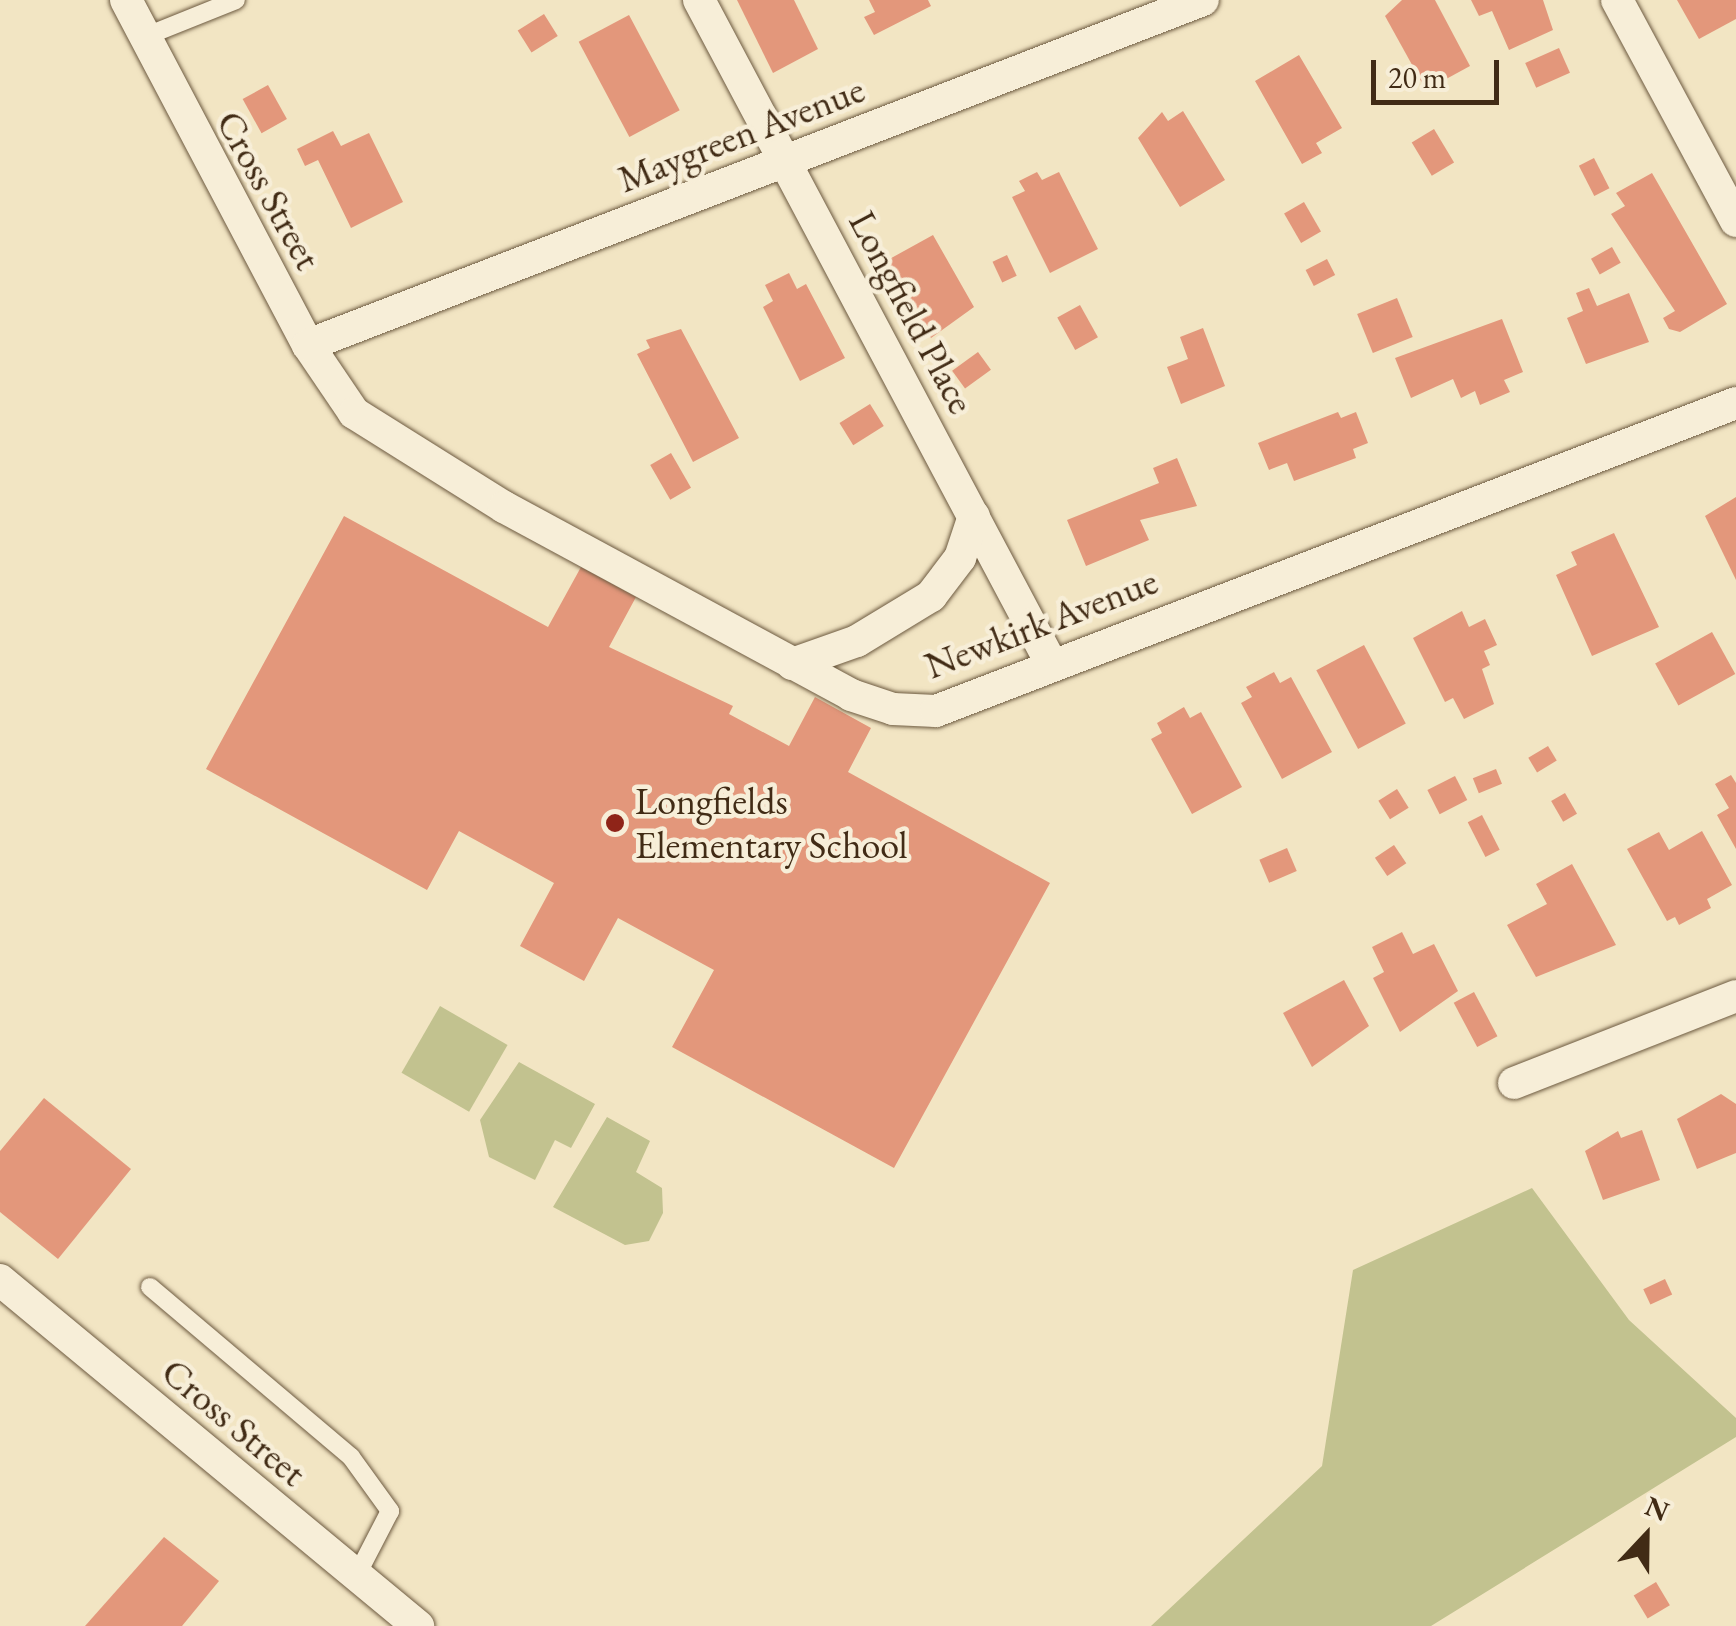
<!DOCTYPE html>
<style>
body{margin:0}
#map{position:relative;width:1736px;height:1626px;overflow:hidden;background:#f2e5c3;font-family:"EB Garamond",serif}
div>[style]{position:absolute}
.green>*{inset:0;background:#c2c28f;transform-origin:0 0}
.building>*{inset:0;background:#e3977b;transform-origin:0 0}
.roads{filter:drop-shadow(0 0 2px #6d5a40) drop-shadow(0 0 2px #6d5a40)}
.lane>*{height:18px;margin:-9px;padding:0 9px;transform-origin:9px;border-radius:9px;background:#f7eed8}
.street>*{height:32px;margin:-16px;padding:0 16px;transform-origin:16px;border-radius:16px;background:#f7eed8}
.dots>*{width:28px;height:28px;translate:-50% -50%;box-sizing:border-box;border:5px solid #f7eed8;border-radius:50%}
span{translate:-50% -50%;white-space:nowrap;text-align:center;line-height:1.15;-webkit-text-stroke:9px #f7eed8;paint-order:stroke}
.street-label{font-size:38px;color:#412b15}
.poi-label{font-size:38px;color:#412b15}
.left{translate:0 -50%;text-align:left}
.north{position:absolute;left:1596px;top:1486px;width:100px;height:100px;-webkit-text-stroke:8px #f7eed8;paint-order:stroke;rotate:22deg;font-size:28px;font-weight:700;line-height:40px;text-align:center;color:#412b15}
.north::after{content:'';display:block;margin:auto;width:35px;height:45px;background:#412b15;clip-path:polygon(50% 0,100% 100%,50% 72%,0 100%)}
.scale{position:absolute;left:1371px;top:60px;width:128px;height:45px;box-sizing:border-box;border:5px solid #412b15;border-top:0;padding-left:12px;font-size:30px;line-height:35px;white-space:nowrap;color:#412b15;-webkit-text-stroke:8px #f7eed8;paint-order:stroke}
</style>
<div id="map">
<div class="green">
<i style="left:440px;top:1006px;width:78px;height:77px;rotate:30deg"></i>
<i style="clip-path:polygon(519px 1062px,595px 1104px,571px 1148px,555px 1140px,535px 1180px,489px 1157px,480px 1120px)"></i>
<i style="clip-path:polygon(607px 1117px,650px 1141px,636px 1172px,662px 1188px,663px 1213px,649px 1241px,625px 1245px,553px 1207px)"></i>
<i style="clip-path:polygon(1532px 1188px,1629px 1320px,1736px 1418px,1736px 1437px,1431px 1626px,1151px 1626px,1322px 1466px,1353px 1270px)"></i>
</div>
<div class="building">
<i style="clip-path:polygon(737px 0,794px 0,818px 49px,773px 73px)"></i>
<i style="clip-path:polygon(869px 0,928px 0,931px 6px,874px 35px,864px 17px,875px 12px)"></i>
<i style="clip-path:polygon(1402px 0,1435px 0,1470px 66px,1426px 90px,1385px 16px)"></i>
<i style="clip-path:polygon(1471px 0,1543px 0,1553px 30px,1509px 50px,1492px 11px,1479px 16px)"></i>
<i style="clip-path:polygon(1677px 0,1736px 0,1736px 19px,1699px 39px)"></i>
<i style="left:544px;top:14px;width:26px;height:31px;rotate:58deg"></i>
<i style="left:629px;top:15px;width:108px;height:57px;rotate:62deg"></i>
<i style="left:1559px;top:48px;width:27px;height:37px;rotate:66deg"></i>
<i style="clip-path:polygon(1299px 55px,1342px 128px,1316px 143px,1322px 153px,1302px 164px,1255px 81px)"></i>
<i style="left:268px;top:85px;width:39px;height:29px;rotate:61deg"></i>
<i style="clip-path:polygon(1183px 111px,1225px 180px,1180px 207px,1138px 138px,1162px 112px,1168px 121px)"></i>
<i style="left:1434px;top:129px;width:39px;height:26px;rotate:59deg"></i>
<i style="clip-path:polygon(333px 131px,341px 146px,369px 133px,403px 202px,351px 228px,318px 160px,305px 166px,297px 149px)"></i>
<i style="left:1594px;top:158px;width:34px;height:17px;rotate:63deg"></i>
<i style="clip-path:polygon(1037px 172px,1042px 180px,1059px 172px,1098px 249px,1050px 273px,1012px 197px,1025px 191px,1019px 181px)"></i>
<i style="clip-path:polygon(1652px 173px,1727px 304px,1680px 332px,1669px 329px,1663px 318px,1675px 311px,1611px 214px,1625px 206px,1616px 193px)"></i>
<i style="left:1304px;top:202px;width:34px;height:23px;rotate:60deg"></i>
<i style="clip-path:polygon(933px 235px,974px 307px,931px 338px,897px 279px,885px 286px,875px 267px)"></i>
<i style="left:1612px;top:247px;width:18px;height:24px;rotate:61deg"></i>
<i style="left:1007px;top:255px;width:23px;height:16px;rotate:65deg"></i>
<i style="left:1327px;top:259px;width:18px;height:24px;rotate:63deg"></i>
<i style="clip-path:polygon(789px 273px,797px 289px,806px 284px,845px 358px,800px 381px,763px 307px,773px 301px,765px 285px)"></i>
<i style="clip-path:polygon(1589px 288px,1597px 306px,1629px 293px,1649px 342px,1586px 364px,1567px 318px,1583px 311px,1576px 293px)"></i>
<i style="left:1397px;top:298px;width:42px;height:43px;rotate:68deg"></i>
<i style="left:1080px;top:305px;width:37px;height:26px;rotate:61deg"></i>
<i style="clip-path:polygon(1502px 319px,1523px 372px,1504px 380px,1510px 392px,1480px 405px,1475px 391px,1461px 398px,1453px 379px,1411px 398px,1395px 358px)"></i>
<i style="clip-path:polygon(1203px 328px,1225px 386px,1181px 404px,1167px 367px,1188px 359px,1180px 337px)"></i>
<i style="clip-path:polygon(681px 329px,739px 438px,693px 462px,637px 354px,650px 348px,646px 340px)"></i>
<i style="left:978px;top:352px;width:22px;height:32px;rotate:54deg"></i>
<i style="left:870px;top:404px;width:26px;height:36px;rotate:58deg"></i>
<i style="clip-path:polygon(1338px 412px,1341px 418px,1356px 412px,1368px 443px,1353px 449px,1356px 458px,1294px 481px,1287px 463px,1269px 470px,1258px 443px)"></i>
<i style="left:671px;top:453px;width:40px;height:24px;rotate:60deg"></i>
<i style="clip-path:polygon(1177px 458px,1197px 506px,1140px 520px,1149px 540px,1086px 566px,1067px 520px,1159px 483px,1153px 468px)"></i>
<i style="clip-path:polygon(1736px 497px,1736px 580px,1705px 516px)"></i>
<i style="clip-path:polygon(344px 516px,548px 627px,581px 567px,636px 597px,609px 647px,733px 706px,729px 714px,789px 746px,815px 697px,871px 728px,848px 772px,1050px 883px,894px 1168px,672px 1047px,714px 970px,618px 918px,584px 981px,520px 946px,554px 883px,459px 831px,427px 890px,206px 769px)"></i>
<i style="clip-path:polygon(1614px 533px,1659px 627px,1592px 656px,1556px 575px,1577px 565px,1571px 552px)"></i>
<i style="clip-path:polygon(1462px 611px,1469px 627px,1485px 619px,1497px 645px,1484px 651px,1490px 665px,1482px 669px,1494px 704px,1464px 719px,1453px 698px,1445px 702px,1413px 638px)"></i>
<i style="left:1712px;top:632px;width:48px;height:65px;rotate:61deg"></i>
<i style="left:1364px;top:645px;width:89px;height:54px;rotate:62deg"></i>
<i style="clip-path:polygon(1274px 672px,1280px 683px,1291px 677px,1332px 752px,1282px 779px,1241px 703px,1252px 697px,1246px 687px)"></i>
<i style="clip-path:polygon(1184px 707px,1190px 718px,1201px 712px,1242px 787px,1192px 814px,1151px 739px,1162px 733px,1157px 723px)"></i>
<i style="left:1548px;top:746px;width:17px;height:23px;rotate:59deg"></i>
<i style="left:1496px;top:769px;width:16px;height:25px;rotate:68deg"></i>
<i style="clip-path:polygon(1731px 775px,1736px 783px,1736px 849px,1717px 815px,1729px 808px,1715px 784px)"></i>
<i style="left:1455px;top:776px;width:27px;height:31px;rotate:63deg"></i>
<i style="left:1397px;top:789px;width:22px;height:22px;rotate:58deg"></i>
<i style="left:1565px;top:793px;width:24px;height:16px;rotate:60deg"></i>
<i style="left:1482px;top:815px;width:39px;height:16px;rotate:63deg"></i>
<i style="clip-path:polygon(1702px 831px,1732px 885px,1707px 899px,1711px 908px,1679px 925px,1675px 917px,1667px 921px,1627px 849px,1659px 832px,1669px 850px)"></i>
<i style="left:1394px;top:845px;width:22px;height:23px;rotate:56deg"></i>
<i style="left:1287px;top:848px;width:25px;height:30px;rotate:67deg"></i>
<i style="clip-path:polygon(1572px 864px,1616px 945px,1536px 977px,1507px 925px,1547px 904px,1536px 884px)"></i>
<i style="clip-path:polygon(1402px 932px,1413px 954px,1434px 944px,1458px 991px,1400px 1032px,1373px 978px,1384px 972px,1372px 947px)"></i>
<i style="clip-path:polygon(1344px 980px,1369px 1026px,1312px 1067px,1283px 1013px)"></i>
<i style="left:1474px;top:992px;width:50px;height:23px;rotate:62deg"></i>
<i style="clip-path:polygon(1721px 1094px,1736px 1104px,1736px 1153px,1697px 1169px,1677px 1119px)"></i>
<i style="clip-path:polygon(44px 1098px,131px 1169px,58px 1259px,0 1212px,0 1151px)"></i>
<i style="clip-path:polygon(1642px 1130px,1660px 1180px,1603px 1200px,1585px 1151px,1618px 1131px,1621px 1138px)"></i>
<i style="left:1665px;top:1279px;width:17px;height:24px;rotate:65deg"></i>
<i style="clip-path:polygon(164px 1537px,219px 1581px,182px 1626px,85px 1626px)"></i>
<i style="left:1656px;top:1582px;width:27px;height:26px;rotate:59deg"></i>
</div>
<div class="roads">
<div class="lane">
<i style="left:144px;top:37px;width:99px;rotate:-21.9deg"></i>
<i style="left:150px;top:1287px;width:263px;rotate:40.2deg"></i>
<i style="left:351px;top:1457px;width:67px;rotate:54.2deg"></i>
<i style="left:390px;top:1511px;width:72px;rotate:117.3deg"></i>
</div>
<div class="street">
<i style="left:126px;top:0;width:390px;rotate:62.2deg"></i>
<i style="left:308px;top:345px;width:82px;rotate:55.9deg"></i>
<i style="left:354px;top:413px;width:177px;rotate:32.1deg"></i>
<i style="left:504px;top:507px;width:395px;rotate:28.4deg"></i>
<i style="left:851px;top:695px;width:44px;rotate:18.4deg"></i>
<i style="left:893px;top:709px;width:43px;rotate:2.7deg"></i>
<i style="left:936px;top:711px;width:857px;rotate:-21.06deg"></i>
<i style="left:699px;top:0;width:751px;rotate:62.04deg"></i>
<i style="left:1617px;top:0;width:251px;rotate:61.7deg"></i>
<i style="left:308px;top:345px;width:959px;rotate:-21.08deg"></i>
<i style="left:792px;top:664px;width:69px;rotate:-19.5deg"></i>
<i style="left:857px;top:641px;width:87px;rotate:-31.3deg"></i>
<i style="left:931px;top:596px;width:48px;rotate:-52.7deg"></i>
<i style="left:960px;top:558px;width:44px;rotate:-71.6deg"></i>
<i style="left:1514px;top:1083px;width:238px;rotate:-21.4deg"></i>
<i style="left:0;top:1280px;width:543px;rotate:39.62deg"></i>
</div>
</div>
<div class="dots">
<i style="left:615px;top:823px;background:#8f2418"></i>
</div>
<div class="street-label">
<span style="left:741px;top:134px;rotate:-21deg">Maygreen Avenue</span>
<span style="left:269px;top:190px;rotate:61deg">Cross Street</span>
<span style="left:912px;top:312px;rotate:62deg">Longfield Place</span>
<span style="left:1041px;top:623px;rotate:-21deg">Newkirk Avenue</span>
<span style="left:234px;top:1422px;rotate:40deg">Cross Street</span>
</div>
<div class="poi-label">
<span class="left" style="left:635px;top:823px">Longfields<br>Elementary School</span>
</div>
<div class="north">N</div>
<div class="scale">20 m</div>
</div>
